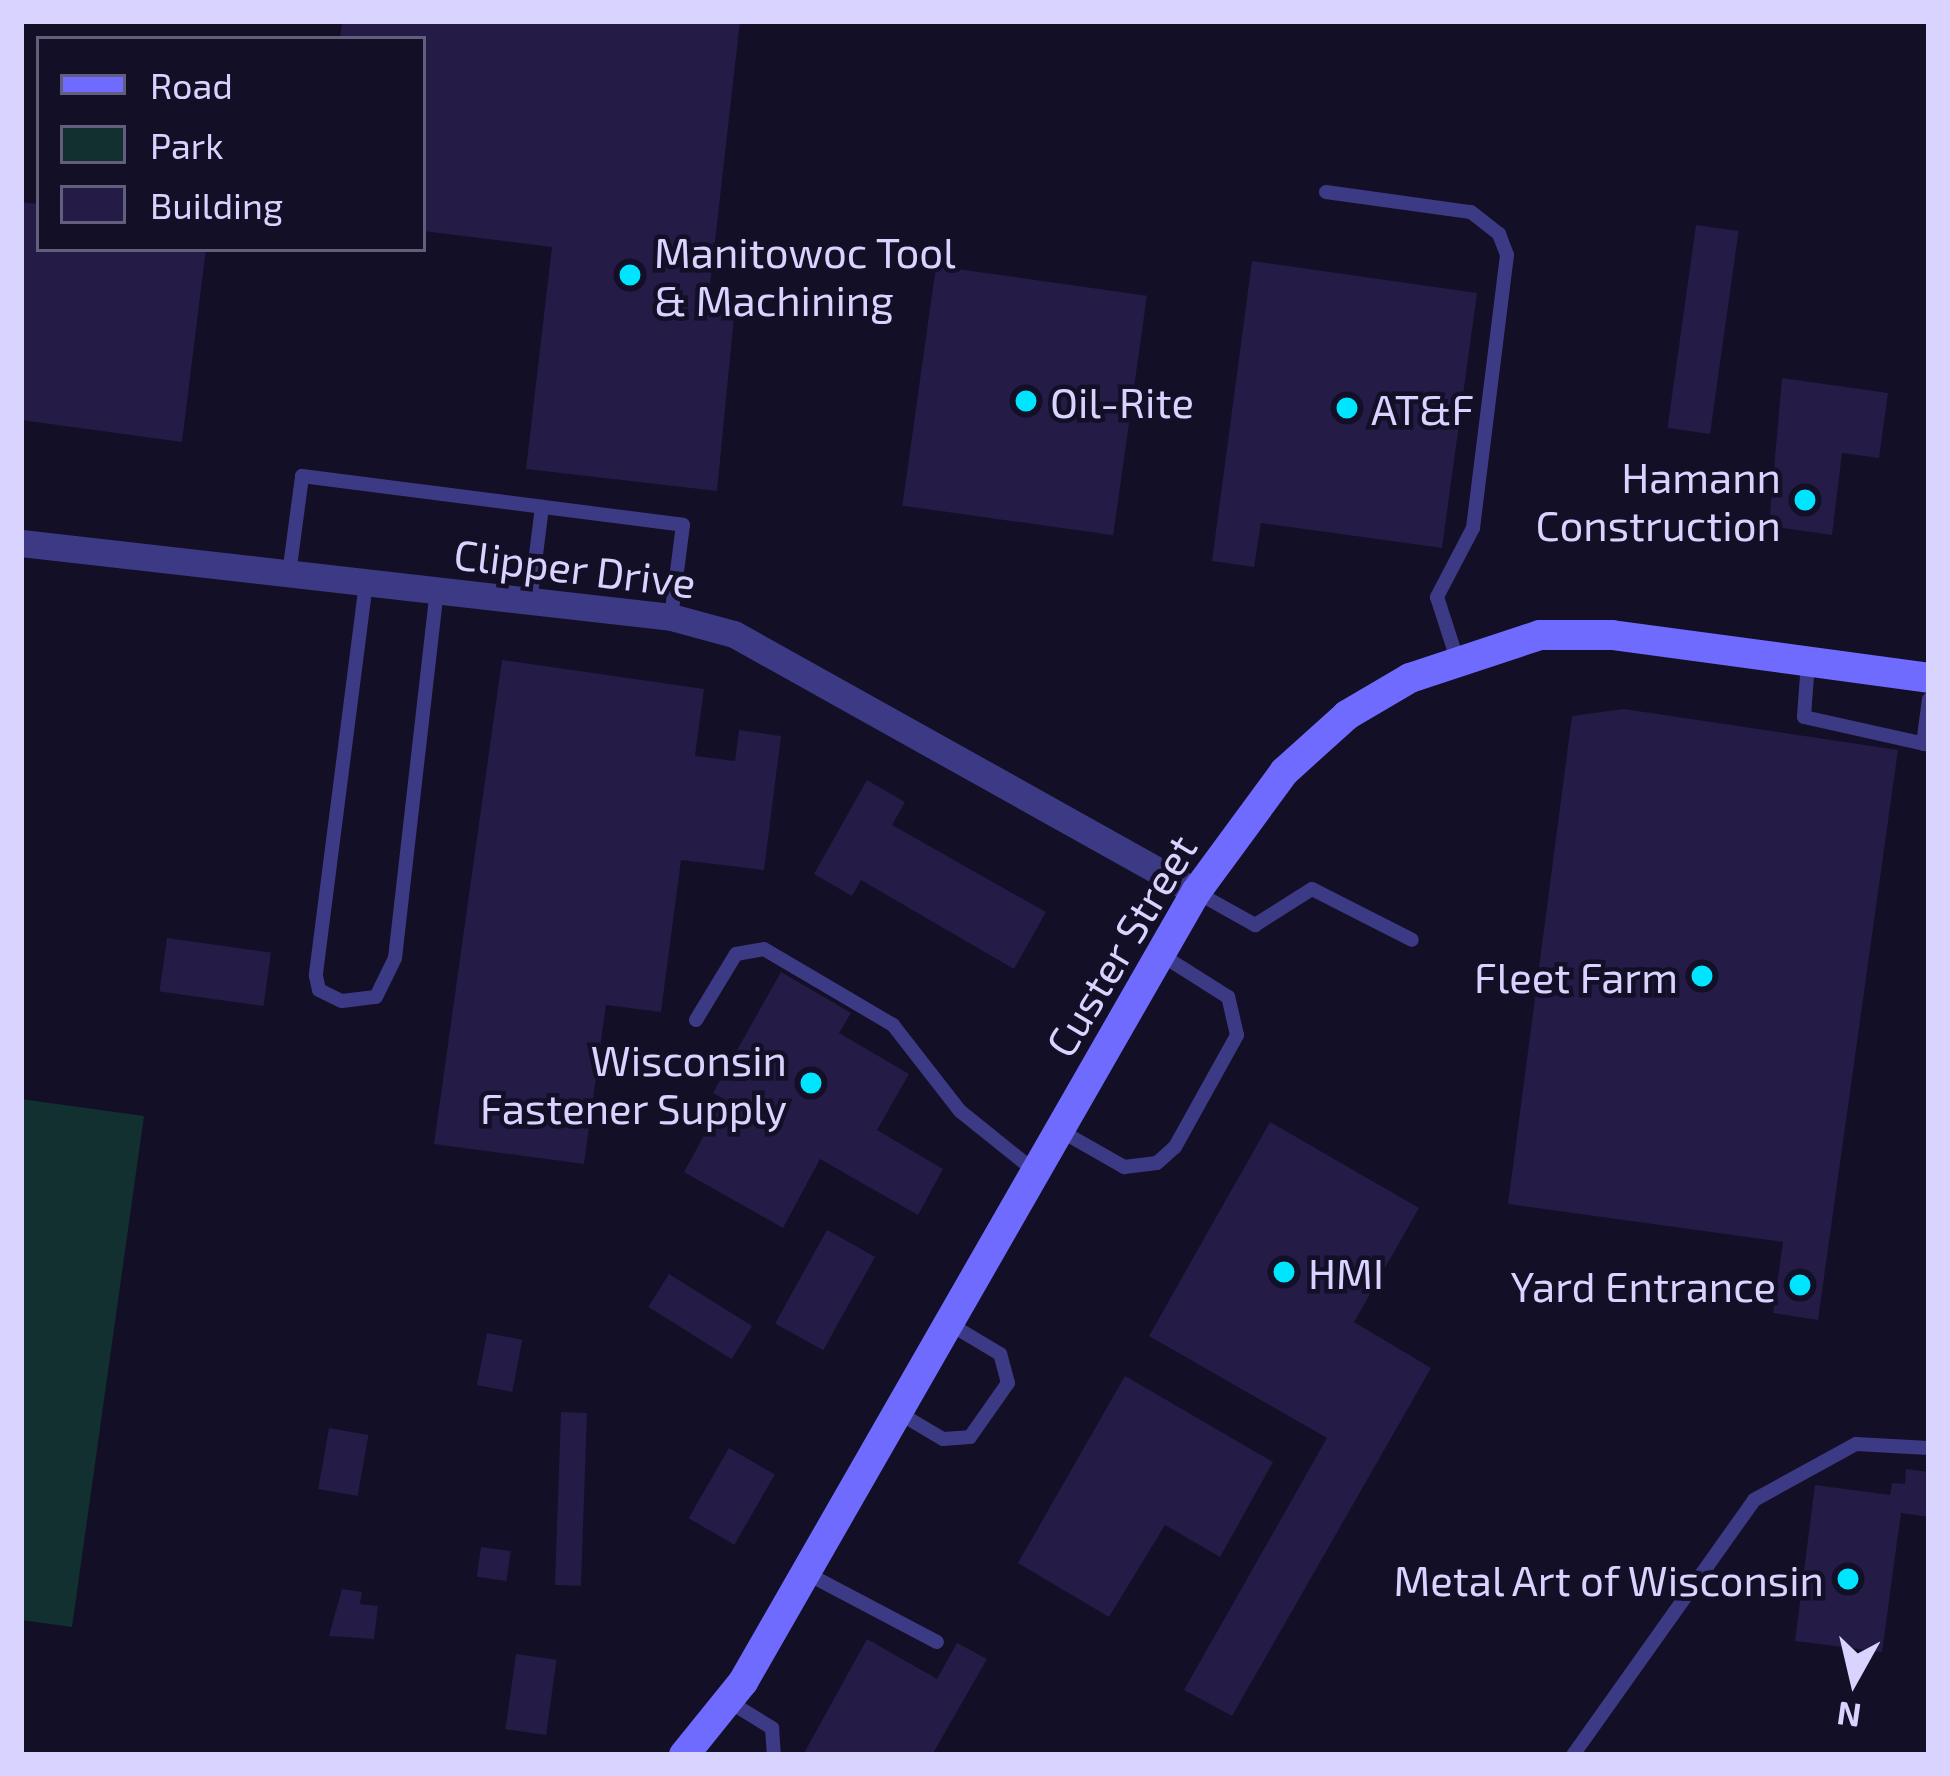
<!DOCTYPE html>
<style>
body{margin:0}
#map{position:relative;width:1950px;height:1776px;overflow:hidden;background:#130f26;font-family:"Exo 2",sans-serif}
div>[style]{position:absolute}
.green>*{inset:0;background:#12302f}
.building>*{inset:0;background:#241b47;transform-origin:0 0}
.lane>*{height:14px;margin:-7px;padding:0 7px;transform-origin:7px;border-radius:7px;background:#3d3a85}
.street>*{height:27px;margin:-13.5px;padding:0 13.5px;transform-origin:13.5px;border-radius:13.5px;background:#3d3a85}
.secondary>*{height:30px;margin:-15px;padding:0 15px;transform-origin:15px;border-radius:15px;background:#6f6bff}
.dots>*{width:33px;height:33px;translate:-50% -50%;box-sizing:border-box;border:6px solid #130f26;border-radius:50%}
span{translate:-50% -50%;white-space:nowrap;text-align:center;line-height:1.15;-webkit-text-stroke:9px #130f26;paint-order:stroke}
.poi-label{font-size:42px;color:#d9d4ff}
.left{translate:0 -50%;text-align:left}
.right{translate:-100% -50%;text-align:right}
.street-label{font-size:42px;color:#d9d4ff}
.frame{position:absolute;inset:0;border:24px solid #d9d4ff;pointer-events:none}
.legend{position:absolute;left:36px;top:36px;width:390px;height:216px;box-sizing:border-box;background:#130f26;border:3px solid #625e7d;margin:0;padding:15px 21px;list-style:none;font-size:36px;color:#d9d4ff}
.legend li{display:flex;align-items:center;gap:24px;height:60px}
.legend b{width:60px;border:3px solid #625e7d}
.north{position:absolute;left:1794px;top:1620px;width:120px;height:120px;-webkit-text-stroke:9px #130f26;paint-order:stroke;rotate:188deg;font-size:33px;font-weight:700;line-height:48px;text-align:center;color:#d9d4ff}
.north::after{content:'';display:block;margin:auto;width:42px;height:54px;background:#d9d4ff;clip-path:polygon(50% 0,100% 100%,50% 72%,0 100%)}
</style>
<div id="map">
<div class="green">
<i style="clip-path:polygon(21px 1099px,144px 1116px,72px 1627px,21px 1620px)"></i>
</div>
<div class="building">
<i style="clip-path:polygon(342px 21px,740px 21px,708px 303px,735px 307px,717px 491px,526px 469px,552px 247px,423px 231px,423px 39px,340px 39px)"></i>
<i style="clip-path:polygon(21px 202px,39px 204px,39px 249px,206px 249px,182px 442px,21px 420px)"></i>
<i style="left:1696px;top:225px;width:43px;height:205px;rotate:8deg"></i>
<i style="clip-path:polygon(1252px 261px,1477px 293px,1442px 548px,1261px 523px,1254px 567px,1212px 561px)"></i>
<i style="left:936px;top:266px;width:213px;height:242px;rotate:8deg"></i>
<i style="clip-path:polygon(1782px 378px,1888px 393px,1879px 458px,1842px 453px,1832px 535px,1769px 526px)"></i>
<i style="clip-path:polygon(502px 660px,704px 689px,695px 756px,735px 761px,739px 730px,781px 736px,764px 870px,681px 860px,661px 1012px,606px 1005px,584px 1164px,434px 1144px)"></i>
<i style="clip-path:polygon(1624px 709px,1898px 750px,1818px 1320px,1773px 1313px,1783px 1242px,1508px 1204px,1572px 716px)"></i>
<i style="clip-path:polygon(867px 780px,905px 802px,892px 825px,1046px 912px,1014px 969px,861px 880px,852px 896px,814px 874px)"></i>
<i style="left:167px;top:938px;width:105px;height:54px;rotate:8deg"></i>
<i style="clip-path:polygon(781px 972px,851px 1013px,839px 1033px,909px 1074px,877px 1130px,943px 1169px,918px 1215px,820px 1159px,783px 1228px,684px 1172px,724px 1099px,713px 1093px)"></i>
<i style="clip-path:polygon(1270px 1122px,1419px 1208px,1354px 1322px,1431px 1368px,1232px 1716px,1184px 1690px,1327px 1438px,1149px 1336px)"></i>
<i style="left:827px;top:1230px;width:55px;height:107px;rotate:29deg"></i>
<i style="left:669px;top:1274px;width:98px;height:39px;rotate:32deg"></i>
<i style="left:487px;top:1333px;width:36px;height:53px;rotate:11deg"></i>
<i style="clip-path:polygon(1125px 1376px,1273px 1462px,1220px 1557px,1165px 1525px,1109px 1617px,1018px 1563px)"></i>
<i style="left:561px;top:1412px;width:26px;height:173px;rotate:2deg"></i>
<i style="left:329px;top:1428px;width:40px;height:62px;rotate:10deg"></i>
<i style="left:729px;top:1448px;width:53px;height:81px;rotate:30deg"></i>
<i style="clip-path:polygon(1906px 1469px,1929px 1472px,1929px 1517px,1901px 1513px,1882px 1652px,1795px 1641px,1815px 1485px,1890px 1495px,1892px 1483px,1905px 1484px)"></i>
<i style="left:481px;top:1547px;width:30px;height:30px;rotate:8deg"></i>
<i style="clip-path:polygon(342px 1589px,362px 1592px,360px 1604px,378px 1606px,374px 1639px,329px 1636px)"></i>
<i style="clip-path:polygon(867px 1639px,937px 1679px,957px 1643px,987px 1659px,932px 1755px,803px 1755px)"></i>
<i style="left:516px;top:1654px;width:41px;height:76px;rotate:8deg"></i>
</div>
<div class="lane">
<i style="left:1326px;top:192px;width:146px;rotate:7.9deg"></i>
<i style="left:1471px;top:212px;width:36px;rotate:38deg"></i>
<i style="left:1499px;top:234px;width:22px;rotate:69deg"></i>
<i style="left:1507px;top:255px;width:275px;rotate:97.1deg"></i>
<i style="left:1473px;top:528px;width:78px;rotate:117.6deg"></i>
<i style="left:1437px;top:597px;width:65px;rotate:72.1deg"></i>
<i style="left:289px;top:574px;width:99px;rotate:-82.4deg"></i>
<i style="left:302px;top:476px;width:384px;rotate:7.3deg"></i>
<i style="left:683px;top:525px;width:93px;rotate:97.4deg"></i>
<i style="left:366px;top:583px;width:396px;rotate:97.3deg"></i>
<i style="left:316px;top:976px;width:14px;rotate:78deg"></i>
<i style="left:319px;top:990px;width:25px;rotate:26deg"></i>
<i style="left:342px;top:1001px;width:34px;rotate:-7deg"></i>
<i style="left:376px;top:997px;width:43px;rotate:-64deg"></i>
<i style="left:395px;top:958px;width:369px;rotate:-83.5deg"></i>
<i style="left:530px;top:602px;width:96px;rotate:-82.8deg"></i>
<i style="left:1808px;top:662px;width:55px;rotate:94.2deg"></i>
<i style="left:1804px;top:717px;width:128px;rotate:12.6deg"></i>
<i style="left:1923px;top:744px;width:45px;rotate:-82.4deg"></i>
<i style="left:1196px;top:892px;width:68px;rotate:29.2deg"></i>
<i style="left:1255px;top:925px;width:67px;rotate:-32.3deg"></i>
<i style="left:1312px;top:889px;width:112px;rotate:27deg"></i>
<i style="left:696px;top:1020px;width:77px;rotate:-58.8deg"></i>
<i style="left:736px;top:954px;width:28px;rotate:-10deg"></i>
<i style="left:764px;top:949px;width:150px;rotate:30.5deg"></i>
<i style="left:893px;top:1025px;width:109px;rotate:52.1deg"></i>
<i style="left:960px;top:1111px;width:97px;rotate:38.8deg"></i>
<i style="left:1061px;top:1131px;width:73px;rotate:29.7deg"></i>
<i style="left:1124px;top:1167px;width:33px;rotate:-7deg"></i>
<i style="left:1157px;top:1163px;width:24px;rotate:-42deg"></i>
<i style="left:1175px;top:1147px;width:128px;rotate:-61deg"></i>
<i style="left:1237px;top:1035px;width:39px;rotate:-103deg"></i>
<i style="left:1228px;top:997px;width:80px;rotate:-147.7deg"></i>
<i style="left:899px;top:1413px;width:51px;rotate:30.6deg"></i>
<i style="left:943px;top:1439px;width:27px;rotate:-4deg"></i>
<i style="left:970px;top:1437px;width:66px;rotate:-54.9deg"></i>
<i style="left:1008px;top:1383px;width:30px;rotate:-105deg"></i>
<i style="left:1000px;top:1354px;width:61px;rotate:-149.2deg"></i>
<i style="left:806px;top:1573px;width:148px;rotate:27.8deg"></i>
<i style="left:728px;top:1701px;width:52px;rotate:31.5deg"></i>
<i style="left:772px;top:1728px;width:27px;rotate:86deg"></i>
<i style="left:1573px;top:1755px;width:313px;rotate:-54.6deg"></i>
<i style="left:1754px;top:1500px;width:116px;rotate:-28.8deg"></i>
<i style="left:1856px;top:1444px;width:73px;rotate:3.1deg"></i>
</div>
<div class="street">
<i style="left:21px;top:543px;width:654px;rotate:6.49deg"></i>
<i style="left:671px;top:617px;width:65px;rotate:15.1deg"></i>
<i style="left:734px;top:634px;width:529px;rotate:29.18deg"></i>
</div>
<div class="secondary">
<i style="left:684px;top:1755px;width:94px;rotate:-51.1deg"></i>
<i style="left:743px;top:1682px;width:911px;rotate:-60.17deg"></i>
<i style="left:1196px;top:892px;width:149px;rotate:-53.7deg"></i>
<i style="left:1284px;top:772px;width:85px;rotate:-42.1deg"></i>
<i style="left:1347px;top:715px;width:73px;rotate:-30.4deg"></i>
<i style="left:1410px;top:678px;width:137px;rotate:-18.3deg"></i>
<i style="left:1540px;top:635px;width:72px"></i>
<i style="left:1612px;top:635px;width:320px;rotate:7.7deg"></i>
</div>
<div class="dots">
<i style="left:630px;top:275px;background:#00e5ff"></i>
<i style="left:1026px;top:401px;background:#00e5ff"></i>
<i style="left:1347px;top:408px;background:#00e5ff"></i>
<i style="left:1805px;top:500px;background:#00e5ff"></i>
<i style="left:1702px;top:976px;background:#00e5ff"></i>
<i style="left:811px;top:1083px;background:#00e5ff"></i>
<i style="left:1284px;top:1272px;background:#00e5ff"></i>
<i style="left:1800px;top:1285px;background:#00e5ff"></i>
<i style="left:1848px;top:1579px;background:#00e5ff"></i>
</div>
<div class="poi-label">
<span class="left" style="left:654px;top:275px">Manitowoc Tool<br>&amp; Machining</span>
<span class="left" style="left:1050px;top:401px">Oil-Rite</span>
<span class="left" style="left:1371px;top:408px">AT&amp;F</span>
<span class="right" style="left:1781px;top:500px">Hamann<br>Construction</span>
<span class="right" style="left:1678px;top:976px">Fleet Farm</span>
<span class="right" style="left:787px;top:1083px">Wisconsin<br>Fastener Supply</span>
<span class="left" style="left:1308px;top:1272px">HMI</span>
<span class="right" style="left:1776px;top:1285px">Yard Entrance</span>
<span class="right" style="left:1824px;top:1579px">Metal Art of Wisconsin</span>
</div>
<div class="street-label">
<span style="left:575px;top:567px;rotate:7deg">Clipper Drive</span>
<span style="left:1120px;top:945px;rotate:-59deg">Custer Street</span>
</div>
<div class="frame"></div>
<ul class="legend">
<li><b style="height:15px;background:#6f6bff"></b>Road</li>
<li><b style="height:33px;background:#12302f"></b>Park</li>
<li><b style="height:33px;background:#241b47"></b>Building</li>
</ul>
<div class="north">N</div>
</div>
